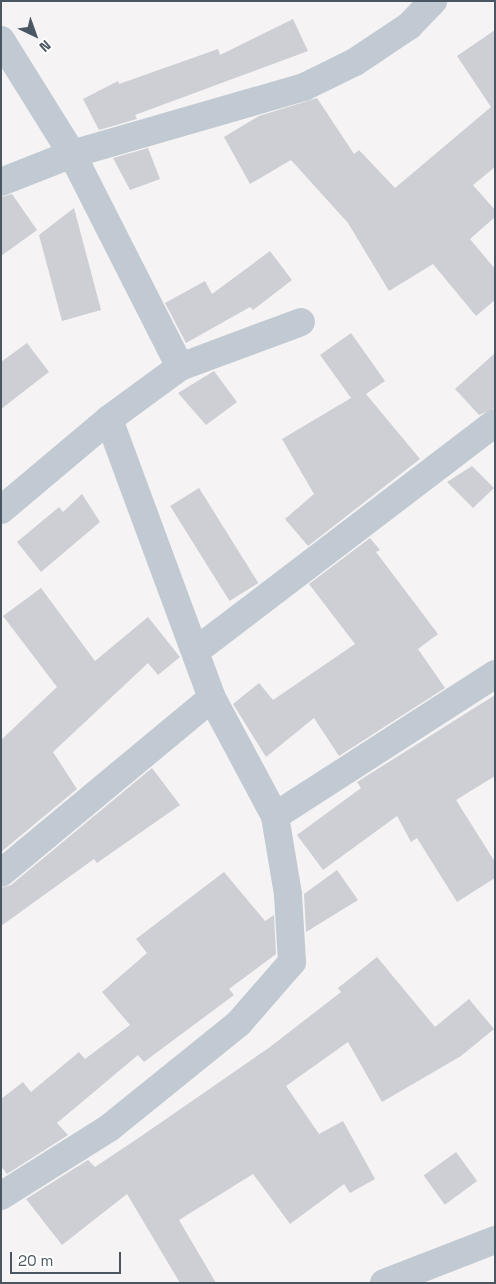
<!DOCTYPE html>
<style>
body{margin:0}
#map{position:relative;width:496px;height:1284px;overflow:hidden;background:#f5f3f3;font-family:"Space Grotesk",sans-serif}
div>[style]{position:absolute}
.building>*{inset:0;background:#cdcfd5;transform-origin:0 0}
.street>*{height:28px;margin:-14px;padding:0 14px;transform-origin:14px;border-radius:14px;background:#c1cad2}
span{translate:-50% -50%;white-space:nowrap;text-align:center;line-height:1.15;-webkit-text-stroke:4.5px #fff;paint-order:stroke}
.frame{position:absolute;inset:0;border:2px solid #4a5661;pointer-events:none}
.north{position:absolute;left:10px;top:10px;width:50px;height:50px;-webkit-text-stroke:4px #fff;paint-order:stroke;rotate:138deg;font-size:14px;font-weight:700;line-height:20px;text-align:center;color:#4a5661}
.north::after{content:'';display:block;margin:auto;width:18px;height:22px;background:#4a5661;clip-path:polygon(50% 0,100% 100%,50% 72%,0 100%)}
.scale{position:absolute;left:10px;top:1252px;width:111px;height:22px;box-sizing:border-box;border:2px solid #4a5661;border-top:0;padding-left:6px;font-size:15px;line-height:18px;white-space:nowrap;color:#4a5661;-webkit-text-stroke:4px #fff;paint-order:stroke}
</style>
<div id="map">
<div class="building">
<i style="clip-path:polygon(293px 19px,308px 51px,135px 115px,137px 119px,99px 130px,83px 99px,118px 81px,119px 84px,218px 49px,220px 55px)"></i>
<i style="clip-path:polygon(495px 30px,495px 167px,473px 185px,495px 210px,495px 217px,470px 239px,495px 269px,495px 300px,476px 316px,433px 264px,389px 291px,348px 223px,291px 160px,250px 184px,224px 137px,259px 116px,317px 98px,354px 154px,359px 150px,395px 188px,491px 107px,457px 56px)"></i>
<i style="clip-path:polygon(148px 148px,160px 179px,130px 190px,113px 158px)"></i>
<i style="clip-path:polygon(12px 194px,37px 230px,1px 256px,1px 197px)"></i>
<i style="clip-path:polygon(74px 208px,101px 310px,62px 321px,39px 235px)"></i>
<i style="clip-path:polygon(270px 251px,292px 280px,253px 310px,250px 307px,186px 343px,165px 303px,205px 281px,212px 294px)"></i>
<i style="clip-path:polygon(351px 333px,385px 381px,366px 394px,420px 459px,308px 546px,285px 519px,314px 494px,282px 439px,351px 398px,320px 355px)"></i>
<i style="clip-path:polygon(27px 343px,49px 372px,1px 409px,1px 362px)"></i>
<i style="clip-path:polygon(495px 353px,495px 408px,479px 415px,455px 389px)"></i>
<i style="clip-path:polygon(214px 371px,237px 402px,206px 425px,178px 393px)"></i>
<i style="clip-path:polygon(472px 466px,494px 488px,473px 508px,447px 482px)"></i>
<i style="left:199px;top:488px;width:112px;height:34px;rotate:58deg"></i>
<i style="clip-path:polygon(82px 494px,100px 522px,41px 572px,17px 542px,59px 507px,63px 512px)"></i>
<i style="clip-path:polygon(370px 538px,380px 550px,376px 552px,438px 634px,418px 649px,445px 688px,339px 756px,314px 718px,266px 757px,233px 704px,259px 683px,273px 700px,355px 644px,309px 584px)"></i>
<i style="clip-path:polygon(41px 588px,95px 661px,148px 617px,180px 657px,158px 675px,148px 663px,53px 752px,77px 789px,1px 852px,1px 740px,57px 687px,3px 616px)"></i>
<i style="clip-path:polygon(495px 695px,495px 776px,456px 800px,495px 862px,495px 878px,457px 902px,417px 838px,411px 842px,397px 816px,323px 870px,297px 835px,361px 788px,357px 782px)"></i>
<i style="clip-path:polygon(152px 768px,180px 805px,97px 863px,94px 859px,1px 926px,1px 888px,11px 885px)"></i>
<i style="clip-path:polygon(337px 870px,358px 900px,306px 932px,304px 894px)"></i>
<i style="clip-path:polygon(224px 872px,265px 921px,274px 915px,276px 954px,229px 989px,234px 995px,144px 1062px,138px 1055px,57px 1123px,68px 1135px,7px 1174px,1px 1166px,1px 1099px,23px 1082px,31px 1092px,79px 1052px,85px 1059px,130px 1025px,102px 992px,147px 953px,136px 939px)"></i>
<i style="clip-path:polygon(377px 957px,435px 1027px,469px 999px,494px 1029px,461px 1056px,382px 1102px,348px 1042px,286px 1086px,319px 1134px,343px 1121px,375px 1179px,350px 1193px,344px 1184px,290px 1224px,253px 1174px,179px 1220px,216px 1283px,180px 1283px,127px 1194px,62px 1245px,26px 1199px,88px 1160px,95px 1167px,140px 1137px,270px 1047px,341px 992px,338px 988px)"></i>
<i style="left:456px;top:1152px;width:36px;height:40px;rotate:54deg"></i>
</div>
<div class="street">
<i style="left:1px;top:40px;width:134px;rotate:58.1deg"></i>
<i style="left:72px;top:154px;width:239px;rotate:63.1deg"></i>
<i style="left:1px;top:182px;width:76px;rotate:-21.5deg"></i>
<i style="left:72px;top:154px;width:241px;rotate:-16.1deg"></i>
<i style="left:304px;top:87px;width:57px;rotate:-26.1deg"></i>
<i style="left:355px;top:62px;width:65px;rotate:-33.7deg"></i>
<i style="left:409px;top:26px;width:35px;rotate:-46deg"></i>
<i style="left:1px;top:510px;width:141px;rotate:-40.1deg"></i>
<i style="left:109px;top:419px;width:88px;rotate:-36.2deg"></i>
<i style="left:180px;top:367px;width:129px;rotate:-20.4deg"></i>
<i style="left:197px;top:650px;width:375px;rotate:-37.3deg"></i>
<i style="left:275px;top:816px;width:262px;rotate:-32.8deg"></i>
<i style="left:1px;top:873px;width:274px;rotate:-39.7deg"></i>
<i style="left:1px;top:1196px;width:128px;rotate:-32.2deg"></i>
<i style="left:109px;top:1128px;width:167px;rotate:-38.9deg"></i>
<i style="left:239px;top:1023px;width:81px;rotate:-49deg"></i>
<i style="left:292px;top:962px;width:68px;rotate:-93.4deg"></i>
<i style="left:288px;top:894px;width:79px;rotate:-99.5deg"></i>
<i style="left:275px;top:816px;width:134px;rotate:-118.1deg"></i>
<i style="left:212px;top:698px;width:297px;rotate:-110.3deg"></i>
<i style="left:384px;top:1283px;width:119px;rotate:-21.2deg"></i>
</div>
<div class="frame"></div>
<div class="north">N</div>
<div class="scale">20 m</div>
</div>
